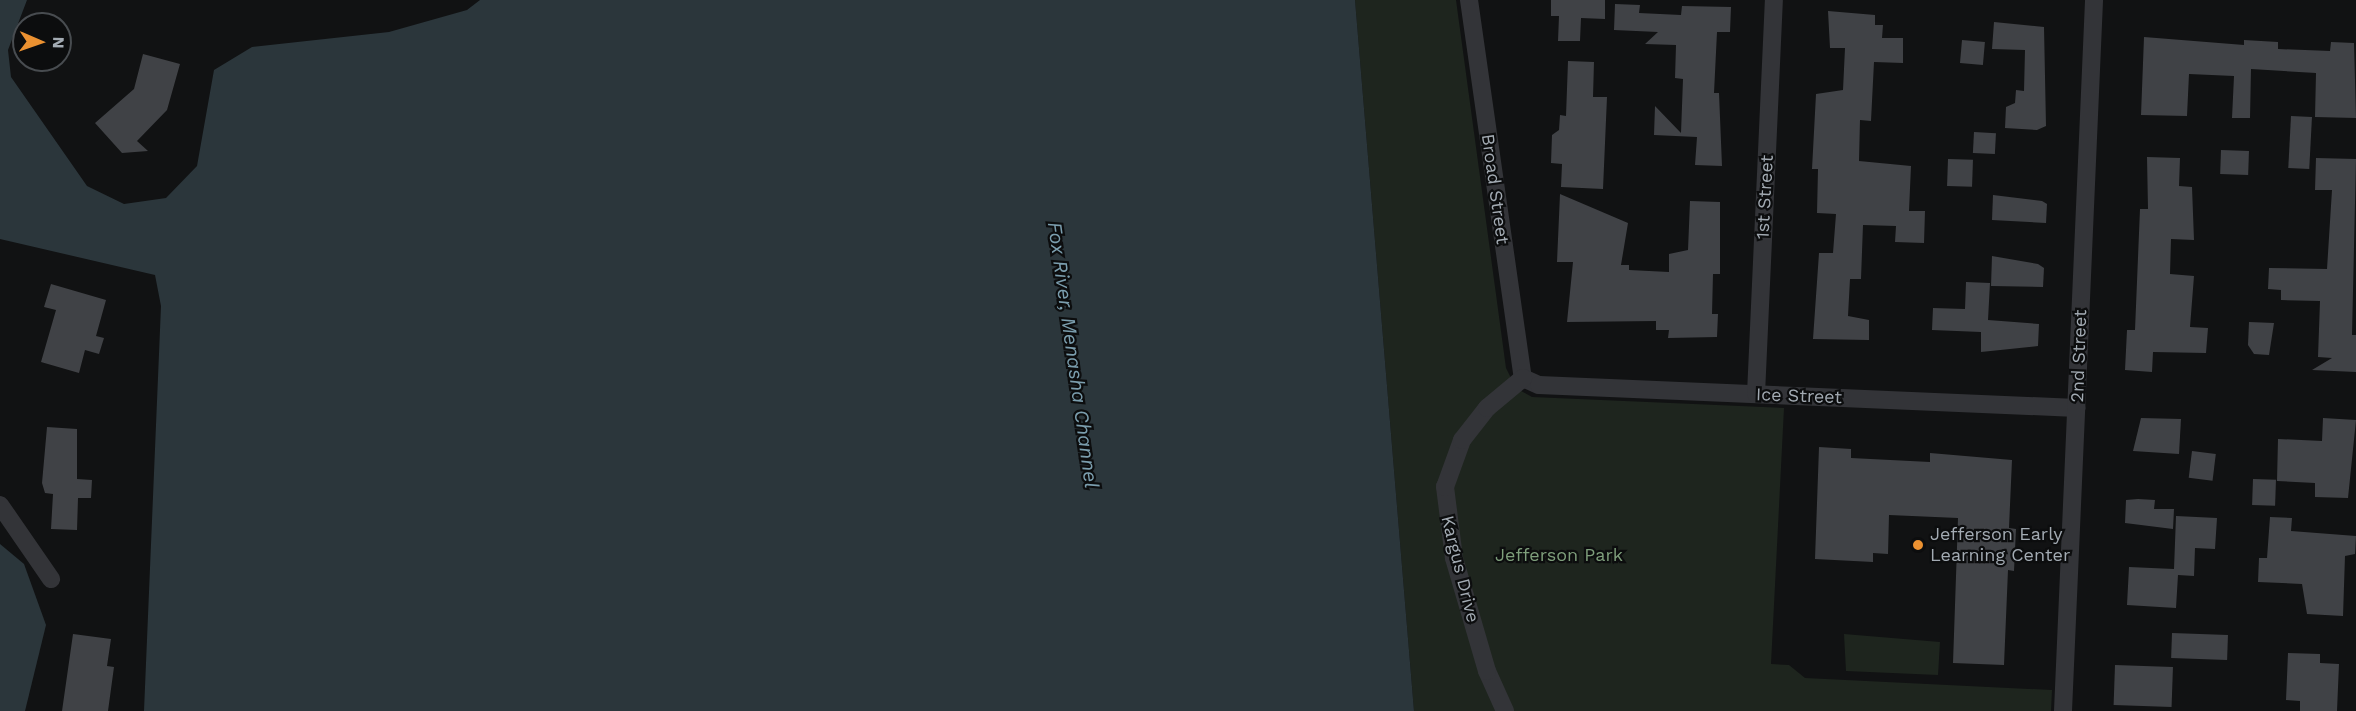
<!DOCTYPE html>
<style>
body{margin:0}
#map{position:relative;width:2356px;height:711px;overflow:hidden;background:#111213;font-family:"Work Sans",sans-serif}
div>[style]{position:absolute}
.green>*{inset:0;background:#1e251e}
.water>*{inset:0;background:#2b363b}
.building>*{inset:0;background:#404246;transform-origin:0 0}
.minor>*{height:18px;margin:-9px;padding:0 9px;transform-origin:9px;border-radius:9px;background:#333438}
.dots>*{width:16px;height:16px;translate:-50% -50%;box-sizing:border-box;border:3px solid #0c0d0e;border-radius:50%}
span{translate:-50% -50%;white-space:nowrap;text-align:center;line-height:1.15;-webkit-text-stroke:4.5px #0c0d0e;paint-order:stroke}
.street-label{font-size:18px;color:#a3abb3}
.poi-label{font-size:18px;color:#a3abb3}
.left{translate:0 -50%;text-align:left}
.park-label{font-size:18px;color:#7e9e7b}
.water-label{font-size:20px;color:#7b9eae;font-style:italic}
.north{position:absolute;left:12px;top:12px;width:60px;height:60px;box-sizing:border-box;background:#0c0d0e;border:2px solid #484c50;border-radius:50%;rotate:92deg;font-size:16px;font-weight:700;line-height:24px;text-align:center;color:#a3abb3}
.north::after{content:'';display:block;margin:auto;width:21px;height:27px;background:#eb9131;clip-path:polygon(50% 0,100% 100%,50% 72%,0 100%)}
</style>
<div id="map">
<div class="green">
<i style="clip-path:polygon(1355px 0,1456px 0,1506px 368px,1516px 388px,1532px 397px,1784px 408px,1771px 664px,1789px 665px,1805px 678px,2052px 690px,2051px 711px,1414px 711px)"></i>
<i style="clip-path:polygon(1844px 634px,1940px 642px,1938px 675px,1846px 671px)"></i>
</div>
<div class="water">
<i style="clip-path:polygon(0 0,27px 0,8px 50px,11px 77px,87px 186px,124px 204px,166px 198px,197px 166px,214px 70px,252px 47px,389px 32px,467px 10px,480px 0,1355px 0,1414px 711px,144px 711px,161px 306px,155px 275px,0 239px)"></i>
<i style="clip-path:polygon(0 544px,24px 564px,46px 625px,25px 711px,0 711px)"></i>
</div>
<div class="building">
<i style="clip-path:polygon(1551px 0,1605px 0,1605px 19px,1581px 18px,1580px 41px,1558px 41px,1559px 16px,1551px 16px)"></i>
<i style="clip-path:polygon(1615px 4px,1640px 5px,1639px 13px,1681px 15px,1682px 6px,1731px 7px,1730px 32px,1717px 32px,1714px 93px,1719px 93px,1722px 166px,1695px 165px,1697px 137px,1654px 135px,1655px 106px,1681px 133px,1683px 79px,1675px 78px,1676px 45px,1645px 44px,1658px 32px,1614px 30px)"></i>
<i style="clip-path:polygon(1828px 11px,1875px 15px,1875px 25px,1883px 25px,1882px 38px,1903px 38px,1903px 63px,1874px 62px,1871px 121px,1860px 120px,1859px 161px,1911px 166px,1909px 211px,1925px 211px,1924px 243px,1895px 242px,1896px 226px,1863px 225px,1861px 279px,1850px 279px,1848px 316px,1869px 320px,1869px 340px,1813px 339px,1819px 253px,1833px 253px,1836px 214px,1817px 213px,1818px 169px,1812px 169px,1816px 94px,1843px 90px,1845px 48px,1830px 48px)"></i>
<i style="clip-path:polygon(1994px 22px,2044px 27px,2046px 126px,2037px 130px,2005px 128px,2006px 107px,2015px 103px,2016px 90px,2024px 91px,2025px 50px,1992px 49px)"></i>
<i style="clip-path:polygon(2144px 37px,2244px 45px,2244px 40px,2278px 42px,2278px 49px,2330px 51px,2331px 42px,2354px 43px,2356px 118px,2315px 117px,2316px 73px,2251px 69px,2250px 118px,2232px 118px,2234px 76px,2189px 74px,2187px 116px,2141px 115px)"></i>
<i style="left:1962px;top:40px;width:23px;height:23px;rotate:5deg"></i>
<i style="clip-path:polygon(143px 54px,180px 64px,167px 110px,137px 141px,148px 151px,122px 153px,95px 123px,134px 89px)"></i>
<i style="clip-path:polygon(1568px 61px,1594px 62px,1593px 97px,1607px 97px,1603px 189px,1561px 187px,1562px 164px,1551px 163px,1552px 135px,1559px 130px,1560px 115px,1566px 116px)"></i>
<i style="left:2291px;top:116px;width:21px;height:52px;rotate:3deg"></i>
<i style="left:1974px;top:132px;width:22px;height:21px;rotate:3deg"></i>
<i style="left:2221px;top:150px;width:28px;height:24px;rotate:2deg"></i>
<i style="clip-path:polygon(2147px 157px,2180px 158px,2179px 186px,2192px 187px,2194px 240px,2171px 239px,2170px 274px,2194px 276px,2190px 327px,2208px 328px,2206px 353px,2153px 352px,2152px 372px,2125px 370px,2127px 330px,2135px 330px,2140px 209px,2148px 209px)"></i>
<i style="clip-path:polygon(2316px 158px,2356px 159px,2352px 335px,2356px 335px,2356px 372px,2312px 370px,2332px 358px,2318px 357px,2320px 301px,2281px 300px,2281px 290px,2268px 289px,2269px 268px,2327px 269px,2332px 190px,2315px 190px)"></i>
<i style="left:1948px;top:159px;width:25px;height:27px;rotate:2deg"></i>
<i style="clip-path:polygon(1560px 194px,1628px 223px,1621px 265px,1629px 265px,1629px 270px,1669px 272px,1669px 254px,1688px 250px,1690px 201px,1720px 202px,1720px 274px,1713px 274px,1712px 314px,1718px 314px,1717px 337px,1668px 338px,1669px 330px,1656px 330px,1656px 321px,1567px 322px,1573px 262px,1557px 262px)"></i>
<i style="clip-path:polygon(1993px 195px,2042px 201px,2047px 204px,2046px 223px,1992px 220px)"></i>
<i style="clip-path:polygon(1992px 256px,2038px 264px,2044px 268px,2043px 287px,1991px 286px)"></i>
<i style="clip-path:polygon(1966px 282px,1990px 283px,1988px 320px,2039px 324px,2038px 346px,1981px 352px,1981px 332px,1932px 330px,1933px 308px,1965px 309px)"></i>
<i style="clip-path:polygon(51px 284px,106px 300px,96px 336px,104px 338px,99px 354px,85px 350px,79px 373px,41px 362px,56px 310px,44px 307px)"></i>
<i style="clip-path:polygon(2249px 322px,2274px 323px,2269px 355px,2254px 354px,2248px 345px)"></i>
<i style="clip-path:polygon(2141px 418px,2181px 419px,2179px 454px,2133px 451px)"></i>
<i style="clip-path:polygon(2323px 418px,2356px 420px,2348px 498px,2315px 497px,2315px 483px,2277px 481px,2278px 439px,2322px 441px)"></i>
<i style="clip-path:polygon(47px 427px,77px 429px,77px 479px,92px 480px,91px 498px,78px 498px,77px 530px,51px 529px,53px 494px,45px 493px,42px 483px)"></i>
<i style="clip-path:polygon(1819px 447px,1851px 449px,1851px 458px,1930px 462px,1930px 453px,2012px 460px,2009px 528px,2016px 529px,2014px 571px,2008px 570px,2004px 665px,1953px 663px,1958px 518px,1889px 515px,1888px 554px,1873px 553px,1873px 562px,1815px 559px)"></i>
<i style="left:2192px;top:451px;width:24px;height:27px;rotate:7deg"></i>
<i style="left:2253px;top:479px;width:23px;height:26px;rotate:2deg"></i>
<i style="clip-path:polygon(2138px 499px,2155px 500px,2154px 509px,2174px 509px,2173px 529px,2125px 523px,2126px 500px)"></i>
<i style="clip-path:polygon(2176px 516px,2217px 518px,2215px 549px,2195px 548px,2194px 576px,2178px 575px,2176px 608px,2127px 605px,2129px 567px,2174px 569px)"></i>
<i style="clip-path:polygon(2270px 517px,2292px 518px,2291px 531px,2356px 536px,2355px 554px,2345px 556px,2343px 616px,2307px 614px,2302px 584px,2258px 582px,2259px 558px,2267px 558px)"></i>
<i style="left:2172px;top:633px;width:56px;height:25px;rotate:2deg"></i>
<i style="clip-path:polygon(73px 634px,111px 639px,107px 666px,114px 667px,108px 711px,62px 711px)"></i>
<i style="clip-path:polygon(2288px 653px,2320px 654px,2320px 663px,2339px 664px,2337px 711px,2300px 711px,2300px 701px,2286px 700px)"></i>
<i style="left:2115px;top:665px;width:58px;height:40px;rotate:2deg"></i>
</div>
<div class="minor">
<i style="left:1469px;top:0;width:382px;rotate:81.9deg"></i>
<i style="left:1523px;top:378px;width:17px;rotate:24deg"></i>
<i style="left:1539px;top:385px;width:538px;rotate:2.45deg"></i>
<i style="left:1756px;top:394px;width:394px;rotate:-87.4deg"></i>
<i style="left:0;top:505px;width:90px;rotate:55.4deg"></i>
<i style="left:1505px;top:711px;width:44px;rotate:-114.2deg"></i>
<i style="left:1487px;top:671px;width:118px;rotate:-106.3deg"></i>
<i style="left:1454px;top:558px;width:72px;rotate:-97.2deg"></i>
<i style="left:1445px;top:487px;width:50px;rotate:-70.1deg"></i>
<i style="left:1462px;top:440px;width:41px;rotate:-52deg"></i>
<i style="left:1487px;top:408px;width:47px;rotate:-39.8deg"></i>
<i style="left:2063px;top:711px;width:712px;rotate:-87.5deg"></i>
</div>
<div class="dots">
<i style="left:1918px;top:545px;background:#eb9131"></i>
</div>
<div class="street-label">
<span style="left:1495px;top:189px;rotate:82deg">Broad Street</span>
<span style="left:1765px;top:197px;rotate:-87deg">1st Street</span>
<span style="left:2079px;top:356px;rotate:-88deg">2nd Street</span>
<span style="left:1799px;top:396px;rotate:2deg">Ice Street</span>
<span style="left:1460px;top:569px;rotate:76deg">Kargus Drive</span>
</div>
<div class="poi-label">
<span class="left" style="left:1930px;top:545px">Jefferson Early<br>Learning Center</span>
</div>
<div class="park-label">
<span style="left:1559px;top:555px">Jefferson Park</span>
</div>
<div class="water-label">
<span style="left:1073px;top:355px;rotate:82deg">Fox River, Menasha Channel</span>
</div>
<div class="north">N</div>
</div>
